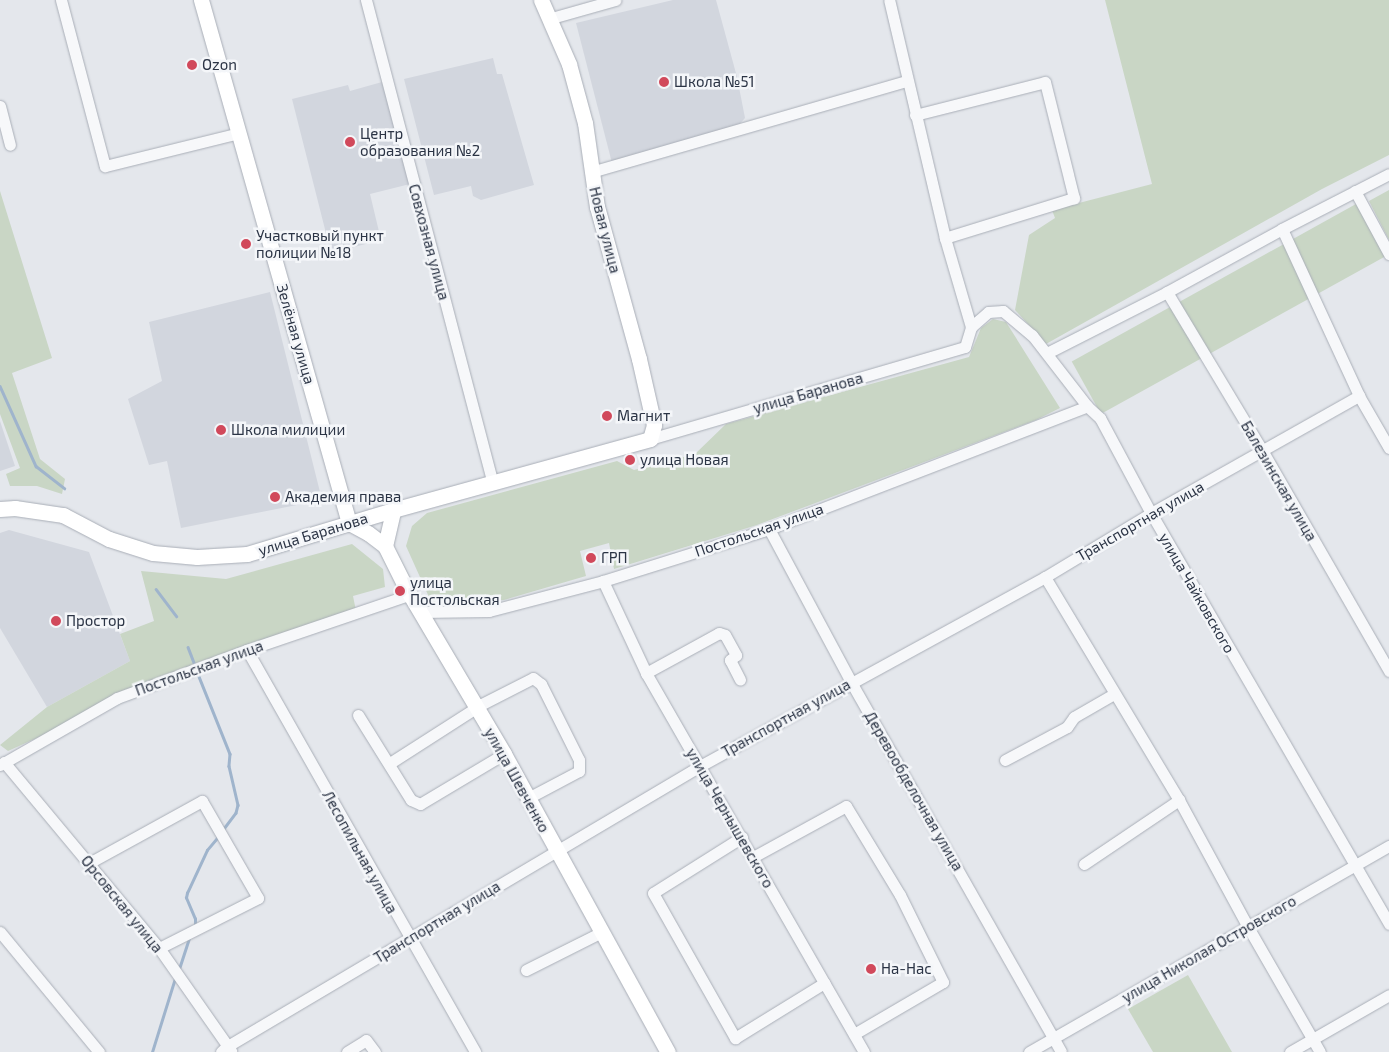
<!DOCTYPE html>
<meta charset="utf-8">
<style>
body{margin:0}
#map{position:relative;width:1389px;height:1052px;overflow:hidden;background:#e4e7ec;font-family:"Exo 2",sans-serif}
div>[style]{position:absolute}
.built>*{inset:0;background:#d2d6de}
.green>*{inset:0;background:#c9d6c5;transform-origin:0 0}
.stream>*{height:2.5px;margin:-1.25px;padding:0 1.25px;transform-origin:1.25px;border-radius:1.25px;background:#9fb4cc}
.roads{filter:drop-shadow(0 0 1px #a9aeb7) drop-shadow(0 0 1px #a9aeb7)}
.street>*{height:11px;margin:-5.5px;padding:0 5.5px;transform-origin:5.5px;border-radius:5.5px;background:#f7f8fa}
.secondary>*{height:15px;margin:-7.5px;padding:0 7.5px;transform-origin:7.5px;border-radius:7.5px;background:#fff}
.dots>*{width:14px;height:14px;translate:-50% -50%;box-sizing:border-box;border:2px solid #f4f6f9;border-radius:50%}
span{translate:-50% -50%;white-space:nowrap;text-align:center;line-height:1.15;-webkit-text-stroke:5px #f4f6f9;paint-order:stroke}
.poi-label{font-size:15px;color:#2b3445}
.left{translate:0 -50%;text-align:left}
.street-label{font-size:15px;color:#2b3445}
</style>
<div id="map">
<div class="built">
<i style="clip-path:polygon(673px 0,716px 0,737px 77px,745px 118px,738px 126px,612px 163px,576px 23px)"></i>
<i style="clip-path:polygon(493px 58px,497px 74px,502px 74px,534px 185px,481px 200px,473px 196px,471px 186px,434px 195px,404px 79px)"></i>
<i style="clip-path:polygon(382px 82px,410px 184px,370px 194px,381px 240px,331px 253px,292px 99px,348px 85px,350px 91px)"></i>
<i style="clip-path:polygon(270px 292px,322px 500px,181px 528px,167px 461px,149px 465px,128px 399px,162px 381px,149px 322px)"></i>
<i style="clip-path:polygon(0 421px,15px 466px,0 471px)"></i>
<i style="clip-path:polygon(9px 530px,89px 552px,130px 661px,47px 707px,0 628px,0 533px)"></i>
</div>
<div class="green">
<i style="clip-path:polygon(1105px 0,1389px 0,1389px 155px,1322px 189px,1046px 344px,1015px 310px,1029px 235px,1055px 218px,1052px 210px,1152px 184px)"></i>
<i style="clip-path:polygon(1389px 190px,1389px 240px,1369px 201px)"></i>
<i style="clip-path:polygon(0 191px,52px 358px,12px 373px,40px 459px,65px 479px,62px 494px,37px 486px,10px 486px,6px 474px,20px 468px,0 414px)"></i>
<i style="left:1356px;top:204px;width:60px;height:325px;rotate:61deg"></i>
<i style="clip-path:polygon(993px 319px,1006px 322px,1060px 408px,1036px 420px,757px 525px,614px 569px,609px 543px,580px 551px,586px 576px,504px 600px,433px 606px,406px 546px,412px 526px,427px 513px,617px 461px,634px 470px,695px 454px,726px 424px,969px 357px,981px 328px)"></i>
<i style="clip-path:polygon(352px 544px,383px 569px,385px 587px,353px 596px,356px 611px,172px 677px,8px 751px,0 745px,47px 707px,130px 661px,120px 634px,154px 621px,141px 571px,226px 579px)"></i>
<i style="clip-path:polygon(1188px 975px,1232px 1052px,1153px 1052px,1128px 1009px)"></i>
</div>
<div class="stream">
<i style="left:0;top:386px;width:88px;rotate:65.8deg"></i>
<i style="left:36px;top:466px;width:36px;rotate:38deg"></i>
<i style="left:156px;top:589px;width:34px;rotate:53deg"></i>
<i style="left:188px;top:647px;width:19px;rotate:69deg"></i>
<i style="left:198px;top:674px;width:86px;rotate:68.2deg"></i>
<i style="left:230px;top:754px;width:12px;rotate:95deg"></i>
<i style="left:229px;top:766px;width:40px;rotate:77deg"></i>
<i style="left:238px;top:805px;width:8px;rotate:104deg"></i>
<i style="left:236px;top:813px;width:21px;rotate:127deg"></i>
<i style="left:195px;top:925px;width:6px;rotate:-90deg"></i>
<i style="left:195px;top:919px;width:23px;rotate:-113deg"></i>
<i style="left:186px;top:898px;width:5px;rotate:-79deg"></i>
<i style="left:187px;top:893px;width:47px;rotate:-65.1deg"></i>
<i style="left:207px;top:850px;width:17px;rotate:-50deg"></i>
<i style="left:179px;top:969px;width:32px;rotate:-72deg"></i>
<i style="left:152px;top:1052px;width:77px;rotate:-72.7deg"></i>
</div>
<div class="roads">
<div class="street">
<i style="left:61px;top:0;width:172px;rotate:75.2deg"></i>
<i style="left:105px;top:166px;width:138px;rotate:-13.8deg"></i>
<i style="left:366px;top:0;width:499px;rotate:75.3deg"></i>
<i style="left:548px;top:19px;width:70px;rotate:-15.8deg"></i>
<i style="left:0;top:106px;width:40px;rotate:75.6deg"></i>
<i style="left:915px;top:115px;width:134px;rotate:-14.2deg"></i>
<i style="left:1045px;top:82px;width:120px;rotate:76deg"></i>
<i style="left:1074px;top:198px;width:135px;rotate:162.8deg"></i>
<i style="left:591px;top:172px;width:329px;rotate:-16.1deg"></i>
<i style="left:1355px;top:191px;width:72px;rotate:61.6deg"></i>
<i style="left:1282px;top:229px;width:184px;rotate:65.2deg"></i>
<i style="left:1359px;top:396px;width:60px;rotate:60deg"></i>
<i style="left:1167px;top:292px;width:184px;rotate:59deg"></i>
<i style="left:1262px;top:450px;width:255px;rotate:60.1deg"></i>
<i style="left:971px;top:327px;width:23px;rotate:-41deg"></i>
<i style="left:988px;top:312px;width:15px;rotate:-4deg"></i>
<i style="left:1003px;top:311px;width:38px;rotate:40deg"></i>
<i style="left:1032px;top:335px;width:90px;rotate:52.2deg"></i>
<i style="left:1087px;top:406px;width:18px;rotate:43deg"></i>
<i style="left:1100px;top:418px;width:108px;rotate:61.8deg"></i>
<i style="left:1151px;top:513px;width:475px;rotate:59.9deg"></i>
<i style="left:1047px;top:353px;width:135px;rotate:-26.9deg"></i>
<i style="left:1167px;top:292px;width:131px;rotate:-28.7deg"></i>
<i style="left:1282px;top:229px;width:120px;rotate:-27.2deg"></i>
<i style="left:650px;top:439px;width:328px;rotate:-16.3deg"></i>
<i style="left:965px;top:347px;width:21px;rotate:-73deg"></i>
<i style="left:971px;top:327px;width:93px;rotate:-106.3deg"></i>
<i style="left:945px;top:238px;width:244px;rotate:-103.2deg"></i>
<i style="left:769px;top:529px;width:174px;rotate:61.8deg"></i>
<i style="left:851px;top:682px;width:425px;rotate:60.4deg"></i>
<i style="left:1045px;top:577px;width:260px;rotate:59deg"></i>
<i style="left:1179px;top:800px;width:145px;rotate:61.5deg"></i>
<i style="left:1248px;top:927px;width:144px;rotate:60.1deg"></i>
<i style="left:603px;top:581px;width:102px;rotate:64.9deg"></i>
<i style="left:646px;top:673px;width:437px;rotate:60.1deg"></i>
<i style="left:420px;top:612px;width:69px;rotate:-0.8deg"></i>
<i style="left:489px;top:611px;width:118px;rotate:-14.7deg"></i>
<i style="left:603px;top:581px;width:174px;rotate:-17.4deg"></i>
<i style="left:769px;top:529px;width:341px;rotate:-21.1deg"></i>
<i style="left:247px;top:650px;width:462px;rotate:60.4deg"></i>
<i style="left:646px;top:673px;width:83px;rotate:-28.7deg"></i>
<i style="left:719px;top:633px;width:6px;rotate:18deg"></i>
<i style="left:725px;top:635px;width:23px;rotate:61deg"></i>
<i style="left:736px;top:655px;width:8px;rotate:140deg"></i>
<i style="left:730px;top:660px;width:22px;rotate:63deg"></i>
<i style="left:358px;top:715px;width:100px;rotate:58.1deg"></i>
<i style="left:411px;top:800px;width:10px;rotate:24deg"></i>
<i style="left:420px;top:804px;width:98px;rotate:-30.8deg"></i>
<i style="left:1005px;top:760px;width:70px;rotate:-28deg"></i>
<i style="left:1067px;top:727px;width:12px;rotate:-55deg"></i>
<i style="left:1074px;top:717px;width:46px;rotate:-29.9deg"></i>
<i style="left:4px;top:762px;width:242px;rotate:50.2deg"></i>
<i style="left:159px;top:948px;width:126px;rotate:55deg"></i>
<i style="left:390px;top:763px;width:109px;rotate:-32.7deg"></i>
<i style="left:482px;top:704px;width:57px;rotate:-27deg"></i>
<i style="left:533px;top:678px;width:10px;rotate:37deg"></i>
<i style="left:541px;top:684px;width:85px;rotate:63.4deg"></i>
<i style="left:579px;top:760px;width:11px;rotate:90deg"></i>
<i style="left:579px;top:771px;width:58px;rotate:152.1deg"></i>
<i style="left:0;top:765px;width:135px;rotate:-29.8deg"></i>
<i style="left:117px;top:698px;width:139px;rotate:-20.3deg"></i>
<i style="left:247px;top:650px;width:171px;rotate:-18.8deg"></i>
<i style="left:742px;top:837px;width:105px;rotate:147.8deg"></i>
<i style="left:653px;top:893px;width:167px;rotate:60.5deg"></i>
<i style="left:735px;top:1038px;width:105px;rotate:-31.7deg"></i>
<i style="left:753px;top:857px;width:106px;rotate:-28.7deg"></i>
<i style="left:846px;top:806px;width:104px;rotate:58.8deg"></i>
<i style="left:900px;top:895px;width:97px;rotate:63.7deg"></i>
<i style="left:943px;top:982px;width:103px;rotate:149.7deg"></i>
<i style="left:89px;top:863px;width:129px;rotate:-28.8deg"></i>
<i style="left:202px;top:801px;width:112px;rotate:60deg"></i>
<i style="left:258px;top:898px;width:111px;rotate:153.2deg"></i>
<i style="left:1084px;top:864px;width:115px;rotate:-34deg"></i>
<i style="left:0;top:932px;width:156px;rotate:50.5deg"></i>
<i style="left:526px;top:970px;width:85px;rotate:-26.6deg"></i>
<i style="left:221px;top:1052px;width:7px;rotate:-45deg"></i>
<i style="left:226px;top:1047px;width:551px;rotate:-30.66deg"></i>
<i style="left:700px;top:766px;width:393px;rotate:-28.7deg"></i>
<i style="left:1045px;top:577px;width:124px;rotate:-31.1deg"></i>
<i style="left:1151px;top:513px;width:239px;rotate:-29.4deg"></i>
<i style="left:347px;top:1052px;width:22px;rotate:-32deg"></i>
<i style="left:366px;top:1040px;width:15px;rotate:53deg"></i>
<i style="left:1029px;top:1052px;width:415px;rotate:-29.8deg"></i>
<i style="left:1290px;top:1052px;width:114px;rotate:-29.9deg"></i>
</div>
<div class="secondary">
<i style="left:201px;top:0;width:544px;rotate:74.2deg"></i>
<i style="left:0;top:509px;width:15px;rotate:-4deg"></i>
<i style="left:15px;top:508px;width:49px;rotate:8.3deg"></i>
<i style="left:63px;top:515px;width:52px;rotate:27.6deg"></i>
<i style="left:109px;top:539px;width:46px;rotate:17.7deg"></i>
<i style="left:153px;top:553px;width:44px;rotate:5.2deg"></i>
<i style="left:197px;top:557px;width:50px;rotate:-3.4deg"></i>
<i style="left:247px;top:554px;width:152px;rotate:-16.8deg"></i>
<i style="left:393px;top:510px;width:267px;rotate:-15.4deg"></i>
<i style="left:650px;top:439px;width:15px;rotate:-74deg"></i>
<i style="left:654px;top:425px;width:68px;rotate:-102.8deg"></i>
<i style="left:639px;top:359px;width:158px;rotate:-105.4deg"></i>
<i style="left:597px;top:207px;width:85px;rotate:-98.1deg"></i>
<i style="left:585px;top:123px;width:61px;rotate:-105.2deg"></i>
<i style="left:569px;top:64px;width:70px;rotate:-113.6deg"></i>
<i style="left:349px;top:523px;width:21px;rotate:28deg"></i>
<i style="left:368px;top:533px;width:21px;rotate:37deg"></i>
<i style="left:385px;top:546px;width:47px;rotate:63.4deg"></i>
<i style="left:406px;top:588px;width:193px;rotate:59.4deg"></i>
<i style="left:504px;top:754px;width:340px;rotate:61.2deg"></i>
<i style="left:385px;top:546px;width:37px;rotate:-77deg"></i>
</div>
</div>
<div class="dots">
<i style="left:192px;top:65px;background:#d1495b"></i>
<i style="left:664px;top:82px;background:#d1495b"></i>
<i style="left:350px;top:142px;background:#d1495b"></i>
<i style="left:246px;top:244px;background:#d1495b"></i>
<i style="left:607px;top:416px;background:#d1495b"></i>
<i style="left:221px;top:430px;background:#d1495b"></i>
<i style="left:630px;top:460px;background:#d1495b"></i>
<i style="left:275px;top:497px;background:#d1495b"></i>
<i style="left:591px;top:558px;background:#d1495b"></i>
<i style="left:400px;top:591px;background:#d1495b"></i>
<i style="left:56px;top:621px;background:#d1495b"></i>
<i style="left:871px;top:969px;background:#d1495b"></i>
</div>
<div class="poi-label">
<span class="left" style="left:202px;top:65px">Ozon</span>
<span class="left" style="left:674px;top:82px">Школа №51</span>
<span class="left" style="left:360px;top:142px">Центр<br>образования №2</span>
<span class="left" style="left:256px;top:244px">Участковый пункт<br>полиции №18</span>
<span class="left" style="left:617px;top:416px">Магнит</span>
<span class="left" style="left:231px;top:430px">Школа милиции</span>
<span class="left" style="left:640px;top:460px">улица Новая</span>
<span class="left" style="left:285px;top:497px">Академия права</span>
<span class="left" style="left:601px;top:558px">ГРП</span>
<span class="left" style="left:410px;top:591px">улица<br>Постольская</span>
<span class="left" style="left:66px;top:621px">Простор</span>
<span class="left" style="left:881px;top:969px">На-Нас</span>
</div>
<div class="street-label">
<span style="left:605px;top:230px;rotate:76deg">Новая улица</span>
<span style="left:429px;top:242px;rotate:75deg">Совхозная улица</span>
<span style="left:296px;top:334px;rotate:74deg">Зелёная улица</span>
<span style="left:808px;top:393px;rotate:-16deg">улица Баранова</span>
<span style="left:1279px;top:481px;rotate:60deg">Балезинская улица</span>
<span style="left:1140px;top:521px;rotate:-30deg">Транспортная улица</span>
<span style="left:759px;top:530px;rotate:-19deg">Постольская улица</span>
<span style="left:313px;top:534px;rotate:-17deg">улица Баранова</span>
<span style="left:1197px;top:593px;rotate:60deg">улица Чайковского</span>
<span style="left:199px;top:668px;rotate:-20deg">Постольская улица</span>
<span style="left:786px;top:718px;rotate:-29deg">Транспортная улица</span>
<span style="left:517px;top:780px;rotate:61deg">улица Шевченко</span>
<span style="left:914px;top:791px;rotate:60deg">Деревообделочная улица</span>
<span style="left:730px;top:818px;rotate:60deg">улица Чернышевского</span>
<span style="left:360px;top:852px;rotate:61deg">Лесопильная улица</span>
<span style="left:122px;top:904px;rotate:51deg">Орсовская улица</span>
<span style="left:437px;top:922px;rotate:-31deg">Транспортная улица</span>
<span style="left:1209px;top:949px;rotate:-30deg">улица Николая Островского</span>
</div>
</div>
